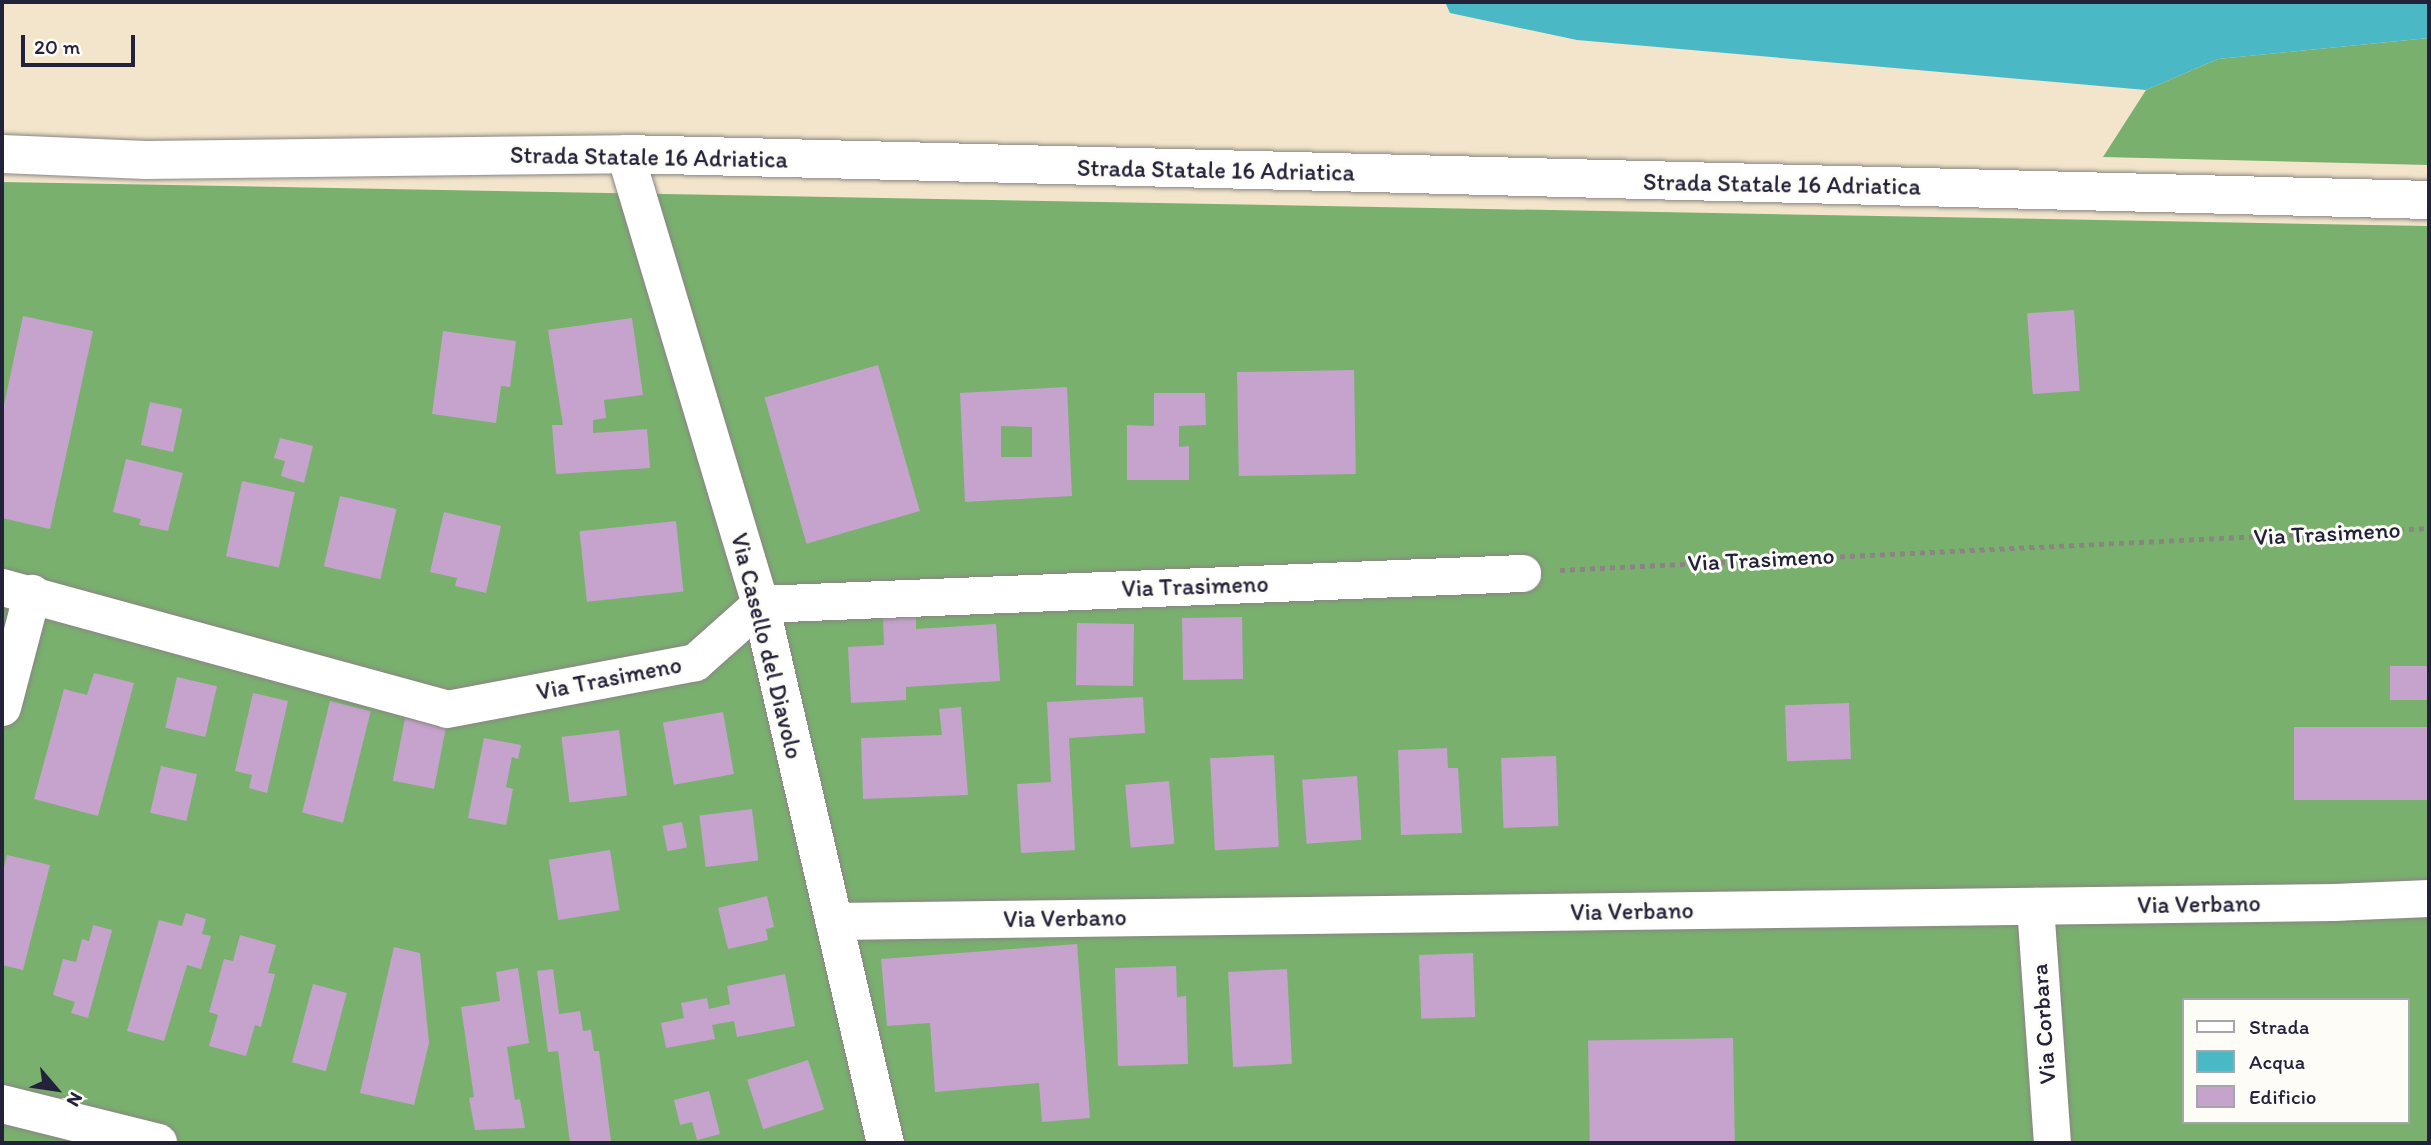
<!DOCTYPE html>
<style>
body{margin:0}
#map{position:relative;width:2431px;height:1145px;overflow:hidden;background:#f2e5cb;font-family:Itim,sans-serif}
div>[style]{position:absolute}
.forest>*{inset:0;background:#79b06e}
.water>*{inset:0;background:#4bb8c6}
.building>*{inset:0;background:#c5a3cc;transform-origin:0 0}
.path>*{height:4.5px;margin-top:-2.25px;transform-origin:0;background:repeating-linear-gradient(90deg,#8a8483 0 5px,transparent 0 10px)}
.roads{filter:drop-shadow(0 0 2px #8a8483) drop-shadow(0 0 2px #8a8483)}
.street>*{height:37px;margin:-18.5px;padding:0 18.5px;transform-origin:18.5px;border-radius:18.5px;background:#fff}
.secondary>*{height:38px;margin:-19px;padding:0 19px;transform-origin:19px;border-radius:19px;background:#fff}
.primary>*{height:38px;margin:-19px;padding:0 19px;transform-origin:19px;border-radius:19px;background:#fff}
span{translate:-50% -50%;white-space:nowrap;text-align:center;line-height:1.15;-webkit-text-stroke:6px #fdfcf7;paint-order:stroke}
.street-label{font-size:24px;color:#22223b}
.frame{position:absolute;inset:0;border:4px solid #22223b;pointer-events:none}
.legend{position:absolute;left:2182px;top:998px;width:228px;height:126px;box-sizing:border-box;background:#fdfcf7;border:2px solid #a5a5ac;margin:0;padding:9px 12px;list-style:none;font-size:21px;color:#22223b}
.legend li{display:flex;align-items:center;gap:14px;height:35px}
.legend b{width:35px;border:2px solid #a5a5ac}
.north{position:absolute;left:21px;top:1054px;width:70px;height:70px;-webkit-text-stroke:5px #fdfcf7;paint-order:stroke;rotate:119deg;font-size:19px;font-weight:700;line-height:28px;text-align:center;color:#22223b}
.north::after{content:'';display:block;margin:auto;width:24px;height:32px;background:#22223b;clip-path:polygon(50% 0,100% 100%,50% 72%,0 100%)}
.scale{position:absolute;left:21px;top:35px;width:114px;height:32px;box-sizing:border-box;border:4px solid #22223b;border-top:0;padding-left:9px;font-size:21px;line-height:24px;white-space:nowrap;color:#22223b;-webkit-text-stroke:5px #fdfcf7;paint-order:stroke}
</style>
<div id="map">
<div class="forest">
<i style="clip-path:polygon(2429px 38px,2429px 165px,2103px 157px,2146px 90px,2218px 59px)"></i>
<i style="clip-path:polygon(evenodd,2px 182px,2429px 226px,2429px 1143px,2px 1143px,2px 182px,2184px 1000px,2408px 1000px,2408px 1122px,2184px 1122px,2184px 1000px)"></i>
</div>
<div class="water">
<i style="clip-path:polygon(1445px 2px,2429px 2px,2429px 38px,2218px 59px,2146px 90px,1577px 40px,1450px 13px)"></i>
</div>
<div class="building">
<i style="left:2074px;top:310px;width:81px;height:47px;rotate:86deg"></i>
<i style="clip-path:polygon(23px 316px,93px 331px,50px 529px,2px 518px,2px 414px)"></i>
<i style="clip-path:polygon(632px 318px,643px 395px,604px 400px,606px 418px,593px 420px,593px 433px,647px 429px,650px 468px,556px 474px,552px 425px,563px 425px,548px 330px)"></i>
<i style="clip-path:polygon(443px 331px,516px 341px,510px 387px,501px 386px,496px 423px,432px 414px)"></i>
<i style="left:878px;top:365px;width:152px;height:118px;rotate:74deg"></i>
<i style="left:1354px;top:370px;width:104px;height:117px;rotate:89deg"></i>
<i style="clip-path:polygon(evenodd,1067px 387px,1072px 496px,965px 502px,960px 393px,1067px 387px,1001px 426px,1032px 427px,1032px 457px,1001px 457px,1001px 426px)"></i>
<i style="clip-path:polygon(1154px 393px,1205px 393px,1206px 425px,1179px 426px,1179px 447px,1189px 446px,1189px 480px,1127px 480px,1127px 425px,1154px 426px)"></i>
<i style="left:150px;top:402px;width:33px;height:44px;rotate:12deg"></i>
<i style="clip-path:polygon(280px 438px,313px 446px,304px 483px,281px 476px,285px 461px,274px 458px)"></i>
<i style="clip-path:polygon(126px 459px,183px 473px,168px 531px,139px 525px,141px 519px,113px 512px)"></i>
<i style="left:242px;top:481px;width:54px;height:77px;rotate:12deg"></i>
<i style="left:340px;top:496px;width:58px;height:72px;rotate:13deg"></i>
<i style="clip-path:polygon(444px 512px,501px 526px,486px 593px,455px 586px,457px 578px,430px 572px)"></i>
<i style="left:676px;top:521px;width:71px;height:97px;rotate:84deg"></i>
<i style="clip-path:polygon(916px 617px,916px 629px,996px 624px,1000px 681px,906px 687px,906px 700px,851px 703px,848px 647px,884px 645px,883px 618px)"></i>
<i style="left:1242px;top:617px;width:62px;height:60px;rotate:89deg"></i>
<i style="left:1077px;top:623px;width:57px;height:62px;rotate:1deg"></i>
<i style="left:2390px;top:666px;width:39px;height:34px"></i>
<i style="clip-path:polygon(94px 673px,134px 683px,98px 816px,34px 799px,64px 689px,87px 695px)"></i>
<i style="left:177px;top:677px;width:41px;height:52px;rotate:13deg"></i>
<i style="clip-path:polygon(253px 693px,288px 701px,267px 793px,249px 788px,252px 775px,235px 771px)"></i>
<i style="clip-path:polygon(1143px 697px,1145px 733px,1069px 738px,1075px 850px,1021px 853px,1017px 784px,1051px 782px,1047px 702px)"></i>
<i style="left:330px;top:701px;width:42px;height:115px;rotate:14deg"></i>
<i style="left:1849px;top:703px;width:56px;height:64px;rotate:88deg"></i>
<i style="clip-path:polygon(961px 707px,968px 795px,863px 799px,861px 738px,942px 735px,939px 709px)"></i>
<i style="left:723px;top:712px;width:63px;height:61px;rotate:80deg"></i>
<i style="left:405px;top:718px;width:42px;height:64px;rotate:11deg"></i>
<i style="left:2429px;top:727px;width:73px;height:135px;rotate:90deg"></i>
<i style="left:619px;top:730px;width:66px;height:58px;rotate:83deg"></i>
<i style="clip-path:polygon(484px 738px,521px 745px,518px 759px,512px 757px,506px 787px,513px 789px,506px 825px,468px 818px)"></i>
<i style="clip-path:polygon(1447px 748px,1448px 768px,1458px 768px,1462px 833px,1401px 835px,1398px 750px)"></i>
<i style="left:1274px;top:755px;width:92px;height:64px;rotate:87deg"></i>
<i style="left:1556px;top:756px;width:70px;height:55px;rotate:88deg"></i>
<i style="left:161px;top:766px;width:37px;height:48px;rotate:13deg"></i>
<i style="left:1357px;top:776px;width:64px;height:55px;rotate:86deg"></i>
<i style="left:1169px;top:781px;width:63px;height:44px;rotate:85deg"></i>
<i style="left:752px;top:809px;width:52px;height:53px;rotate:83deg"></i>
<i style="left:682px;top:822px;width:26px;height:20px;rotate:79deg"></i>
<i style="left:610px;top:850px;width:61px;height:62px;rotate:81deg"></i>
<i style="clip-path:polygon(7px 855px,50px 865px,23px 970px,2px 965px,2px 876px)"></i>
<i style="clip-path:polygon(767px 896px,774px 927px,766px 929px,768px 940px,728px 949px,718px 908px)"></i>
<i style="clip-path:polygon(186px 913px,206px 919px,202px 934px,211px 936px,201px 969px,187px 965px,164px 1041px,127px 1031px,159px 920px,182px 926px)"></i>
<i style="clip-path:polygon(93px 925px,112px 930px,88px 1018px,71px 1013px,75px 1002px,53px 995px,63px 959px,76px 962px,82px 939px,89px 941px)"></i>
<i style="clip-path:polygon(240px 935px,276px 945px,268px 973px,275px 974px,261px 1027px,255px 1025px,246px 1056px,209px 1046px,218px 1015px,209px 1012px,224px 959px,233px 961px)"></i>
<i style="clip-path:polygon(1077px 944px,1090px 1118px,1042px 1122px,1039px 1083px,935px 1092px,930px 1023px,887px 1026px,881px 959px)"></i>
<i style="clip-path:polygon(394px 947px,420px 953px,429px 1043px,414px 1105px,360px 1093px)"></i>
<i style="left:1473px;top:953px;width:64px;height:54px;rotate:88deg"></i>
<i style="clip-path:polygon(1176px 966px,1177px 997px,1186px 996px,1188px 1064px,1118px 1066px,1115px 968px)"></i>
<i style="clip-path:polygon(518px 968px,529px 1043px,507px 1047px,515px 1100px,520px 1099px,525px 1128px,475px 1130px,469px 1098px,474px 1097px,461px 1007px,500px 1001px,496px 972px)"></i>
<i style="clip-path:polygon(553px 969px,559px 1014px,580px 1011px,583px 1031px,591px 1030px,594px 1051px,599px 1051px,611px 1141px,570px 1143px,558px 1051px,548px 1052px,537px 971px)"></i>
<i style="left:1287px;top:969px;width:95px;height:59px;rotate:87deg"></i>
<i style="clip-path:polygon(785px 974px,795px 1026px,737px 1037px,734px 1021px,712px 1025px,715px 1039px,666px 1048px,661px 1023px,684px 1018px,681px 1003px,707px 998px,709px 1009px,730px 1004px,727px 986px)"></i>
<i style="left:313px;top:984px;width:35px;height:81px;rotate:15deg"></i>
<i style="left:1733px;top:1038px;width:105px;height:145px;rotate:89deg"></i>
<i style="left:808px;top:1060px;width:52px;height:64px;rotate:72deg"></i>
<i style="clip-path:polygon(709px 1091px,720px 1134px,697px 1140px,692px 1122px,680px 1125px,674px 1100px)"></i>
</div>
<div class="path">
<i style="left:1560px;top:570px;width:870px;rotate:-2.77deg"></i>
</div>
<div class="roads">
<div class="street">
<i style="left:625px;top:154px;width:470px;rotate:73.3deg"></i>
<i style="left:760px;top:604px;width:553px;rotate:76.94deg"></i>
<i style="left:2px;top:587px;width:461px;rotate:15.3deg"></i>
<i style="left:447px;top:709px;width:252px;rotate:-10.7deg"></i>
<i style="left:695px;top:662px;width:87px;rotate:-41.7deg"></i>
<i style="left:760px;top:604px;width:763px;rotate:-2.33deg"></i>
<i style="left:2px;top:707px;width:118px;rotate:-75.3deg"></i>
<i style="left:2035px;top:906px;width:238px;rotate:85.9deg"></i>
<i style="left:834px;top:921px;width:1500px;rotate:-0.73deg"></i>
<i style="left:2334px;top:902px;width:95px;rotate:-2.4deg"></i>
</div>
<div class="secondary">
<i style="left:2px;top:1104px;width:161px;rotate:14deg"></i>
</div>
<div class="primary">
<i style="left:2px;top:154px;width:144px;rotate:2.4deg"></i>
<i style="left:146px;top:160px;width:479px;rotate:-0.7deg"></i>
<i style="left:625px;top:154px;width:1805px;rotate:1.46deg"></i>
</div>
</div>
<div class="street-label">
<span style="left:649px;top:157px;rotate:1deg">Strada Statale 16 Adriatica</span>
<span style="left:1216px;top:170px;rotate:1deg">Strada Statale 16 Adriatica</span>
<span style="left:1782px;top:184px;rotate:1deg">Strada Statale 16 Adriatica</span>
<span style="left:2327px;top:533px;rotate:-3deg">Via Trasimeno</span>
<span style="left:1761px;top:559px;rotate:-3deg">Via Trasimeno</span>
<span style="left:1195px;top:586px;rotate:-2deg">Via Trasimeno</span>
<span style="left:767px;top:646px;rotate:76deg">Via Casello del Diavolo</span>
<span style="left:609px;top:678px;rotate:-11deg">Via Trasimeno</span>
<span style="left:2199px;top:904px;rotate:-1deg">Via Verbano</span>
<span style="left:1632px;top:911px;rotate:-1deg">Via Verbano</span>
<span style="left:1065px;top:918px;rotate:-1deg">Via Verbano</span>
<span style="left:2043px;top:1024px;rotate:-94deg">Via Corbara</span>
</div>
<div class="frame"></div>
<ul class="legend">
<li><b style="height:9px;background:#fff"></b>Strada</li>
<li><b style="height:19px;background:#4bb8c6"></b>Acqua</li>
<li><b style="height:19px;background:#c5a3cc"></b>Edificio</li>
</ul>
<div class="north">N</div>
<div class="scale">20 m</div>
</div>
